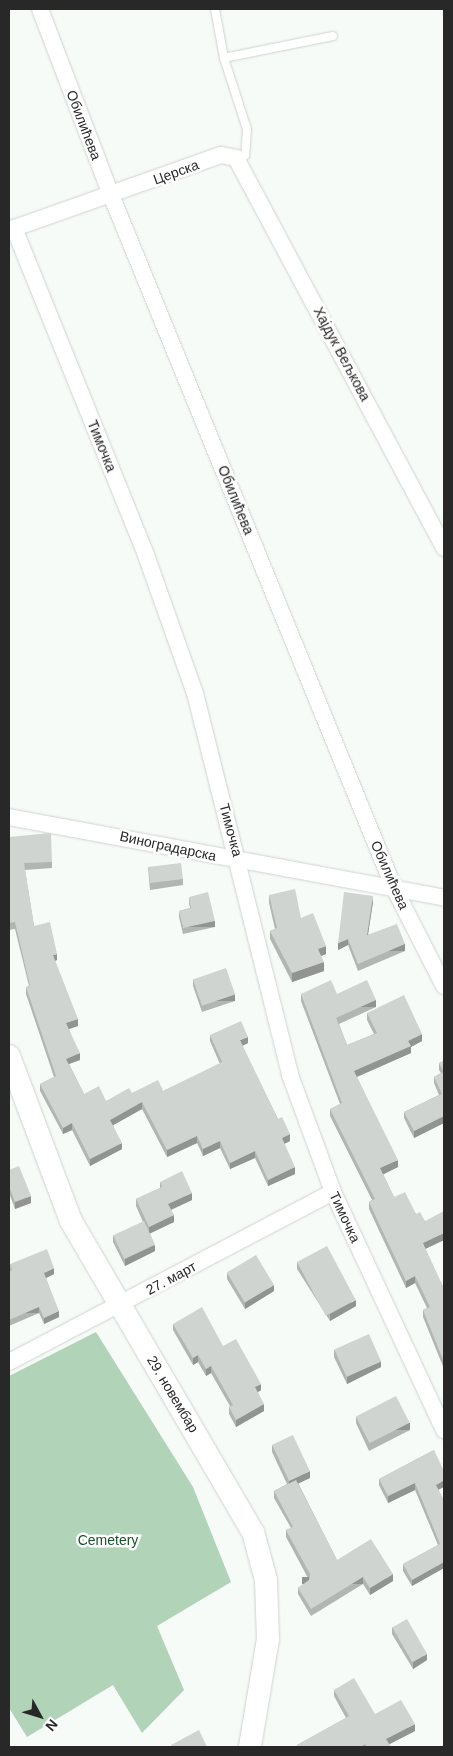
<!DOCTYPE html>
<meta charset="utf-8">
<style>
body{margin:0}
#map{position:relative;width:453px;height:1756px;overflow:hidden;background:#f7fbf8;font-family:Arial,sans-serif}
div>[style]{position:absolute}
.green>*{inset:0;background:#b1d3b8}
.roads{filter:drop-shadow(0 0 1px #ced3cf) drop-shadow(0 0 1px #ced3cf)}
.service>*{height:8px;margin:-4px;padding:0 4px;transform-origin:4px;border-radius:4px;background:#fff}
.minor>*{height:16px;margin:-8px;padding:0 8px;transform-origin:8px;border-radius:8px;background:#fff}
.secondary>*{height:22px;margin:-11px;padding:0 11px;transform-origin:11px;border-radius:11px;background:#fff}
.wall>*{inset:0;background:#b2b6b3}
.shaded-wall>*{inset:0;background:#919492;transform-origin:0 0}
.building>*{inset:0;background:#cfd4d0;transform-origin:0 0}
span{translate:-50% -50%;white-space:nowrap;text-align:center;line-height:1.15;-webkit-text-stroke:5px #fff;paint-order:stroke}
.street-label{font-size:14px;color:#272827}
.park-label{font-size:14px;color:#19512c}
.frame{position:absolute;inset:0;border:10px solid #272827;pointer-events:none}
.north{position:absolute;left:15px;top:1691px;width:50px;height:50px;-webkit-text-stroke:4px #fff;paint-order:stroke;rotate:129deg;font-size:14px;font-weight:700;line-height:20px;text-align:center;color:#272827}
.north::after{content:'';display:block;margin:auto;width:18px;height:22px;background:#272827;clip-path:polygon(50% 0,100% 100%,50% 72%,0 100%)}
</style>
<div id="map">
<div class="green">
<i style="clip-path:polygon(96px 1332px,193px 1487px,231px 1582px,157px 1626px,184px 1690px,142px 1733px,113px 1685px,27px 1737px,9px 1708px,9px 1376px)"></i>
</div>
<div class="roads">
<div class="service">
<i style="left:215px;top:9px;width:50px;rotate:79.6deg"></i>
<i style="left:224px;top:58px;width:75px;rotate:72.1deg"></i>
<i style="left:247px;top:129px;width:26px;rotate:94deg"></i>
<i style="left:245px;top:155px;width:8px;rotate:130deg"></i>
<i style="left:224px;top:58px;width:111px;rotate:-11.4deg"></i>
</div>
<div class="minor">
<i style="left:40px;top:9px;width:199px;rotate:69.1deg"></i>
<i style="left:111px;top:195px;width:749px;rotate:67.79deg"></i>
<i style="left:394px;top:888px;width:110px;rotate:63deg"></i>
<i style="left:14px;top:228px;width:353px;rotate:68deg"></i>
<i style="left:146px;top:555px;width:146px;rotate:70.5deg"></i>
<i style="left:195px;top:693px;width:394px;rotate:76deg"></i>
<i style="left:290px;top:1075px;width:125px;rotate:69.8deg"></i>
<i style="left:333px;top:1192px;width:263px;rotate:65deg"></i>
<i style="left:9px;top:230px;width:225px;rotate:-19.5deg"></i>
<i style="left:221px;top:155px;width:15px;rotate:11deg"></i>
<i style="left:236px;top:158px;width:442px;rotate:61.9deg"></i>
<i style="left:9px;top:817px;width:442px;rotate:10.5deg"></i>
<i style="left:9px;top:1362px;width:366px;rotate:-27.7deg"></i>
</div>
<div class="secondary">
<i style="left:9px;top:1056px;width:176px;rotate:69.4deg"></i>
<i style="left:71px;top:1221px;width:360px;rotate:59.7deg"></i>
<i style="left:253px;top:1532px;width:50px;rotate:74.8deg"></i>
<i style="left:266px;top:1580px;width:59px;rotate:88.1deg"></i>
<i style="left:268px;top:1639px;width:109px;rotate:99.5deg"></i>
</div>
</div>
<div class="wall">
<i style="clip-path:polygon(9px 837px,52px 862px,52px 868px,25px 870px,34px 926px,57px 960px,55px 961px,78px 1026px,69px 1029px,80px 1060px,69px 1064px,84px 1094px,106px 1101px,132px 1093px,163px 1091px,220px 1064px,210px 1041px,210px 1035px,248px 1043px,242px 1046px,278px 1119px,290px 1141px,284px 1144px,295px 1174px,268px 1186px,255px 1158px,230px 1169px,220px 1148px,203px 1156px,197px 1143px,167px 1157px,142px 1109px,113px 1125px,122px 1149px,90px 1166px,72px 1130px,63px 1134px,40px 1091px,40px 1084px,54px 1077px,26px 994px,26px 987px,29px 986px,15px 929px,9px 930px)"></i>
<i style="clip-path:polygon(148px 867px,183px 879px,183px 885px,150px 890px)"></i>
<i style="clip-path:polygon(269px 895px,301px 918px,326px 954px,321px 956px,324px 971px,292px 982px,270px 939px,270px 931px,275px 929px,269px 903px)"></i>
<i style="clip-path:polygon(189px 897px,215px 927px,183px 934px,179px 917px,179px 911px,190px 908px,189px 903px)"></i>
<i style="clip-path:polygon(373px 902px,368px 934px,405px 951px,358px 971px,348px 945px,338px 950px)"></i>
<i style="clip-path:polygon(193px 979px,235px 1001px,202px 1012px,193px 986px)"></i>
<i style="clip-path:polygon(301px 994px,337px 994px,376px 1007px,339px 1024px,347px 1045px,374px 1034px,367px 1020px,367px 1013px,422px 1041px,411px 1047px,411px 1053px,357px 1077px,398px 1167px,383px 1174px,394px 1197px,425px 1221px,444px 1240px,425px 1249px,444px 1289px,444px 1369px,423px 1317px,423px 1310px,427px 1308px,415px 1283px,406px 1288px,382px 1237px,369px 1209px,369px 1202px,372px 1200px,330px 1116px,330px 1109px,340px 1104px,301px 1001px)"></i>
<i style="clip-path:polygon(444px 1061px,444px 1123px,414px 1138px,404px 1118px,404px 1112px,439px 1095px,434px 1083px,434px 1077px,441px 1073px,439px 1070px,439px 1063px)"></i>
<i style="clip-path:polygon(9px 1170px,31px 1203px,15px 1209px,9px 1193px)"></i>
<i style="clip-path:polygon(160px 1182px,192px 1200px,171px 1210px,174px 1222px,150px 1233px,155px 1251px,125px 1266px,113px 1242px,113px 1236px,143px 1222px,136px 1206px,136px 1199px,160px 1188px)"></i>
<i style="clip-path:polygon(297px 1262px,356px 1306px,330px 1321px,297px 1269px)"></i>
<i style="clip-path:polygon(10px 1264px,54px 1274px,46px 1278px,59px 1317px,44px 1324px,39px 1313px,9px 1326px,9px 1272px,10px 1271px)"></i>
<i style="clip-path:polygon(227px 1273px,274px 1291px,245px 1309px,227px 1279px)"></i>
<i style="clip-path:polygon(173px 1324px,223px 1346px,261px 1390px,258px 1392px,264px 1411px,236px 1427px,229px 1414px,229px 1407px,230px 1406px,211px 1373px,206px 1376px,198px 1362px,193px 1365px,173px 1330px)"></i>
<i style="clip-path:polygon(334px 1350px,381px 1367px,347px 1384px,334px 1357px)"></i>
<i style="clip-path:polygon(356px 1417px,410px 1430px,369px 1451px,356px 1423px)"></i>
<i style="clip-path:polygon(272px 1445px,310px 1478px,298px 1483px,337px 1560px,393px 1581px,370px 1595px,363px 1584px,311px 1616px,298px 1594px,298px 1588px,309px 1580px,286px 1537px,286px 1530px,291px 1528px,274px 1498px,274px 1491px,287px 1484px,272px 1452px)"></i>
<i style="clip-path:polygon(434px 1450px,439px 1490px,444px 1568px,412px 1586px,403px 1571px,403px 1564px,438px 1545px,415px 1490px,388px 1503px,379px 1485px,379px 1479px)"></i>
<i style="clip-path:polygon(392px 1627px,427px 1660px,413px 1669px,392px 1634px)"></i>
<i style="clip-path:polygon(334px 1690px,375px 1714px,415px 1731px,389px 1744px,391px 1747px,297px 1747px,297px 1745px,346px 1718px,334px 1696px)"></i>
</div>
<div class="shaded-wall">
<i style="clip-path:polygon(373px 896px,373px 902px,367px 941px,367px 935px)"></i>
<i style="left:215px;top:921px;width:6px;height:33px;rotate:90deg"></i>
<i style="clip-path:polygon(348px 939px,348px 945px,338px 950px,338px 943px)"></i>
<i style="left:405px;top:944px;width:7px;height:51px;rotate:90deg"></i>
<i style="clip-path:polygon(326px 946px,326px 954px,318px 957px,318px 949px)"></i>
<i style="clip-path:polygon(57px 954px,57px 960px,53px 961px,53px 955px)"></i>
<i style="clip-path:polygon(324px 962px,324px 971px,292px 982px,292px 973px)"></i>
<i style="left:235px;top:994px;width:7px;height:35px;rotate:90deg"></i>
<i style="left:376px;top:1000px;width:7px;height:44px;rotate:90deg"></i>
<i style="clip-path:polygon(78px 1019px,78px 1026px,66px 1030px,66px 1023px)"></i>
<i style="clip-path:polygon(422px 1034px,422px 1041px,411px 1047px,411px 1053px,354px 1078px,354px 1071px,408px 1041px)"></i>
<i style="clip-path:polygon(248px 1037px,248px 1043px,240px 1047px,240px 1040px)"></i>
<i style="clip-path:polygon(80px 1053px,80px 1060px,66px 1065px,66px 1059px)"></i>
<i style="clip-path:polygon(142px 1102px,142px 1109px,110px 1127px,110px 1120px)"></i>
<i style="clip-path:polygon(444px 1116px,444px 1123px,414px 1138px,414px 1131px)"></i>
<i style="clip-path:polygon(72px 1123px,72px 1130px,63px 1134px,63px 1128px)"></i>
<i style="clip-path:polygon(290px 1134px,290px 1141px,282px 1145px,282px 1138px)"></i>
<i style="clip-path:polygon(197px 1136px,197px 1143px,167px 1157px,167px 1150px)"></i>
<i style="clip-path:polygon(220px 1141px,220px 1148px,203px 1156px,203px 1149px)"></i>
<i style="clip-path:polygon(122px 1143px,122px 1149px,90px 1166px,90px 1159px)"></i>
<i style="clip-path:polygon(255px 1151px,255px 1158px,230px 1169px,230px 1163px)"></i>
<i style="clip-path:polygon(398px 1160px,398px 1167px,380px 1176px,380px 1168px)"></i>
<i style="clip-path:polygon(295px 1167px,295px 1174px,268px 1186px,268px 1180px)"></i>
<i style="clip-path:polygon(192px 1193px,192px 1200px,168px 1211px,168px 1204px)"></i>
<i style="clip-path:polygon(31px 1196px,31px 1203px,15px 1209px,15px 1202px)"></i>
<i style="clip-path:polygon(174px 1215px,174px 1222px,149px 1234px,149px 1227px)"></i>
<i style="clip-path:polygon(444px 1233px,444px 1240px,423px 1250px,423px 1243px)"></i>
<i style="clip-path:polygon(155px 1245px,155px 1251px,125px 1266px,125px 1259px)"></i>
<i style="clip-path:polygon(54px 1268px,54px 1274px,44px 1279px,44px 1273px)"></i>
<i style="clip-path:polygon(415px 1276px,415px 1283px,406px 1288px,406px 1281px)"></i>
<i style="clip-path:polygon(274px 1285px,274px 1291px,245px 1309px,245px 1302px)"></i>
<i style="clip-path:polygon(356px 1300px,356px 1306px,330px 1321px,330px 1314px)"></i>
<i style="left:39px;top:1307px;width:6px;height:33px;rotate:90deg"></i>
<i style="clip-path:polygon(59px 1311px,59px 1317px,44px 1324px,44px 1318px)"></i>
<i style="clip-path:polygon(198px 1355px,198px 1362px,193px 1365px,193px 1358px)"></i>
<i style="clip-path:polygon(381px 1361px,381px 1367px,347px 1384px,347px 1377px)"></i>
<i style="clip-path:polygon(211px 1366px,211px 1373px,206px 1376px,206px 1369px)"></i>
<i style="clip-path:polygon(261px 1384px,261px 1390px,255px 1394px,255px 1387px)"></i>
<i style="clip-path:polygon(264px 1404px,264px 1411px,236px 1427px,236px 1420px)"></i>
<i style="left:410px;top:1423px;width:7px;height:46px;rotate:90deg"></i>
<i style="clip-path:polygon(310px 1471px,310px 1478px,289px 1488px,289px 1481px)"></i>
<i style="clip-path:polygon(444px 1480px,444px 1487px,436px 1491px,436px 1485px)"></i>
<i style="clip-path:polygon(415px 1483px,415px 1490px,388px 1503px,388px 1496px)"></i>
<i style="clip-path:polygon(444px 1562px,444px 1568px,412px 1586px,412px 1580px)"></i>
<i style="clip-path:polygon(393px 1574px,393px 1581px,370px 1595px,370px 1588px)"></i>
<i style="left:363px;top:1577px;width:7px;height:61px;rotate:90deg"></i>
<i style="clip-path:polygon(427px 1654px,427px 1660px,413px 1669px,413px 1662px)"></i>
<i style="clip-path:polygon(415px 1724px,415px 1731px,386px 1746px,386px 1739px)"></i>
</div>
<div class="building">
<i style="clip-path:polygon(51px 833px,52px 862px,24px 863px,34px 926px,50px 922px,57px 954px,53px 955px,78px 1019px,66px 1023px,80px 1053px,66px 1059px,84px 1094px,99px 1086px,106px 1101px,129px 1088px,132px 1093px,158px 1080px,163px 1090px,159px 1093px,222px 1062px,210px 1035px,241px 1021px,248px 1037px,240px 1040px,278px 1119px,282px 1117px,290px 1134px,282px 1138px,295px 1167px,268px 1180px,255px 1151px,230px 1163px,220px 1141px,203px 1149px,197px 1136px,167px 1150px,142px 1102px,110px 1120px,122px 1143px,90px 1159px,72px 1123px,63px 1128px,40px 1084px,56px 1076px,26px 987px,30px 986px,15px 922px,9px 923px,9px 837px)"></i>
<i style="left:181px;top:863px;width:16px;height:33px;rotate:83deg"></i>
<i style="clip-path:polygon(295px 889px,301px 918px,313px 913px,326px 946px,318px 949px,324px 962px,292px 973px,270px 931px,277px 928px,269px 895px)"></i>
<i style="clip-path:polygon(208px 892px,215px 921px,183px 928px,179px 911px,191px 908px,189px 897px)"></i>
<i style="clip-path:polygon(344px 892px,373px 896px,367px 935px,397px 924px,405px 944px,358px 964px,348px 939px,338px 943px)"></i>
<i style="left:226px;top:968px;width:28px;height:35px;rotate:71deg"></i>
<i style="clip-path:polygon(331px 980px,337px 994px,367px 980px,376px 1000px,336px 1018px,347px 1045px,377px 1033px,367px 1013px,404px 995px,422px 1034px,408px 1041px,411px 1046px,354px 1071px,398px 1160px,380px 1168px,394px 1197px,405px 1192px,416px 1214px,420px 1212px,425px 1221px,444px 1211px,444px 1233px,423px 1243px,444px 1289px,444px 1362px,423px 1310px,430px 1307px,415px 1276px,406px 1281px,382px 1230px,369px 1202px,375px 1199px,330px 1109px,342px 1103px,301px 994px)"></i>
<i style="clip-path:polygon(444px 1061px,444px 1116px,414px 1131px,404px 1112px,442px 1094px,434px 1077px,444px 1072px,439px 1063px)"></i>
<i style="clip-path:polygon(19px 1166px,31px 1196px,15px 1202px,9px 1186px,9px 1170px)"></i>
<i style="clip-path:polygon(182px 1171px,192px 1193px,168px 1204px,174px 1215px,149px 1227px,136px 1199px,162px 1187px,160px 1182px)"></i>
<i style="left:144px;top:1221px;width:26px;height:34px;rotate:65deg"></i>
<i style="left:327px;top:1246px;width:61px;height:34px;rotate:62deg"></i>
<i style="clip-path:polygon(47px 1249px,54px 1268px,44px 1273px,59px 1311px,44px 1318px,39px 1307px,9px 1320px,9px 1272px,12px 1270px,10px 1264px)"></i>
<i style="left:256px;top:1255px;width:35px;height:34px;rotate:59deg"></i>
<i style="clip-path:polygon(202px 1307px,223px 1346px,236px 1339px,261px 1384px,255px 1387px,264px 1404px,236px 1420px,229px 1407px,233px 1405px,211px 1366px,206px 1369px,198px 1355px,193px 1358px,173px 1324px)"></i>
<i style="left:369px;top:1334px;width:30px;height:38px;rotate:66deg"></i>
<i style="left:396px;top:1396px;width:30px;height:45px;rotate:63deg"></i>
<i style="left:293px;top:1435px;width:40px;height:23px;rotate:65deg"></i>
<i style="clip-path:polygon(434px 1450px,444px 1471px,444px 1480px,436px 1485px,444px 1500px,444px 1562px,412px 1580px,403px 1564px,440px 1544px,415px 1483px,388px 1496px,379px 1479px)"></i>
<i style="clip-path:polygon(296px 1480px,337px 1560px,371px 1539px,393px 1574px,370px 1588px,363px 1577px,311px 1609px,298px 1588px,309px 1580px,310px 1574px,286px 1530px,293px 1527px,274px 1491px)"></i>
<i style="left:407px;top:1619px;width:40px;height:17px;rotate:60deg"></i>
<i style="clip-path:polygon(354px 1678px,375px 1714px,401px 1700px,415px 1724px,386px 1739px,391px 1747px,367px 1747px,365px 1744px,360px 1747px,298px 1747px,297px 1745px,349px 1716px,334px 1690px)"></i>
<i style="clip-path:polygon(199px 1730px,207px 1747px,172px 1747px,171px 1745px)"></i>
</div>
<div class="street-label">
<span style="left:84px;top:125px;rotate:69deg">Обилићева</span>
<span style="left:176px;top:172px;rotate:-20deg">Церска</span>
<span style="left:342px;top:354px;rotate:62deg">Хајдук Вељкова</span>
<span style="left:102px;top:446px;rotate:68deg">Тимочка</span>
<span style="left:236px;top:500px;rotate:68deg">Обилићева</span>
<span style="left:231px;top:830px;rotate:75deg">Тимочка</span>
<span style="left:168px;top:846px;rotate:12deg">Виноградарска</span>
<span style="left:390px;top:875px;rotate:66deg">Обилићева</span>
<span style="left:345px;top:1217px;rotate:65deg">Тимочка</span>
<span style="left:171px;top:1278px;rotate:-28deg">27. март</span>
<span style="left:173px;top:1394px;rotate:59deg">29. новембар</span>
</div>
<div class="park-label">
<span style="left:108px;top:1540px">Cemetery</span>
</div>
<div class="frame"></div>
<div class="north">N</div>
</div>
